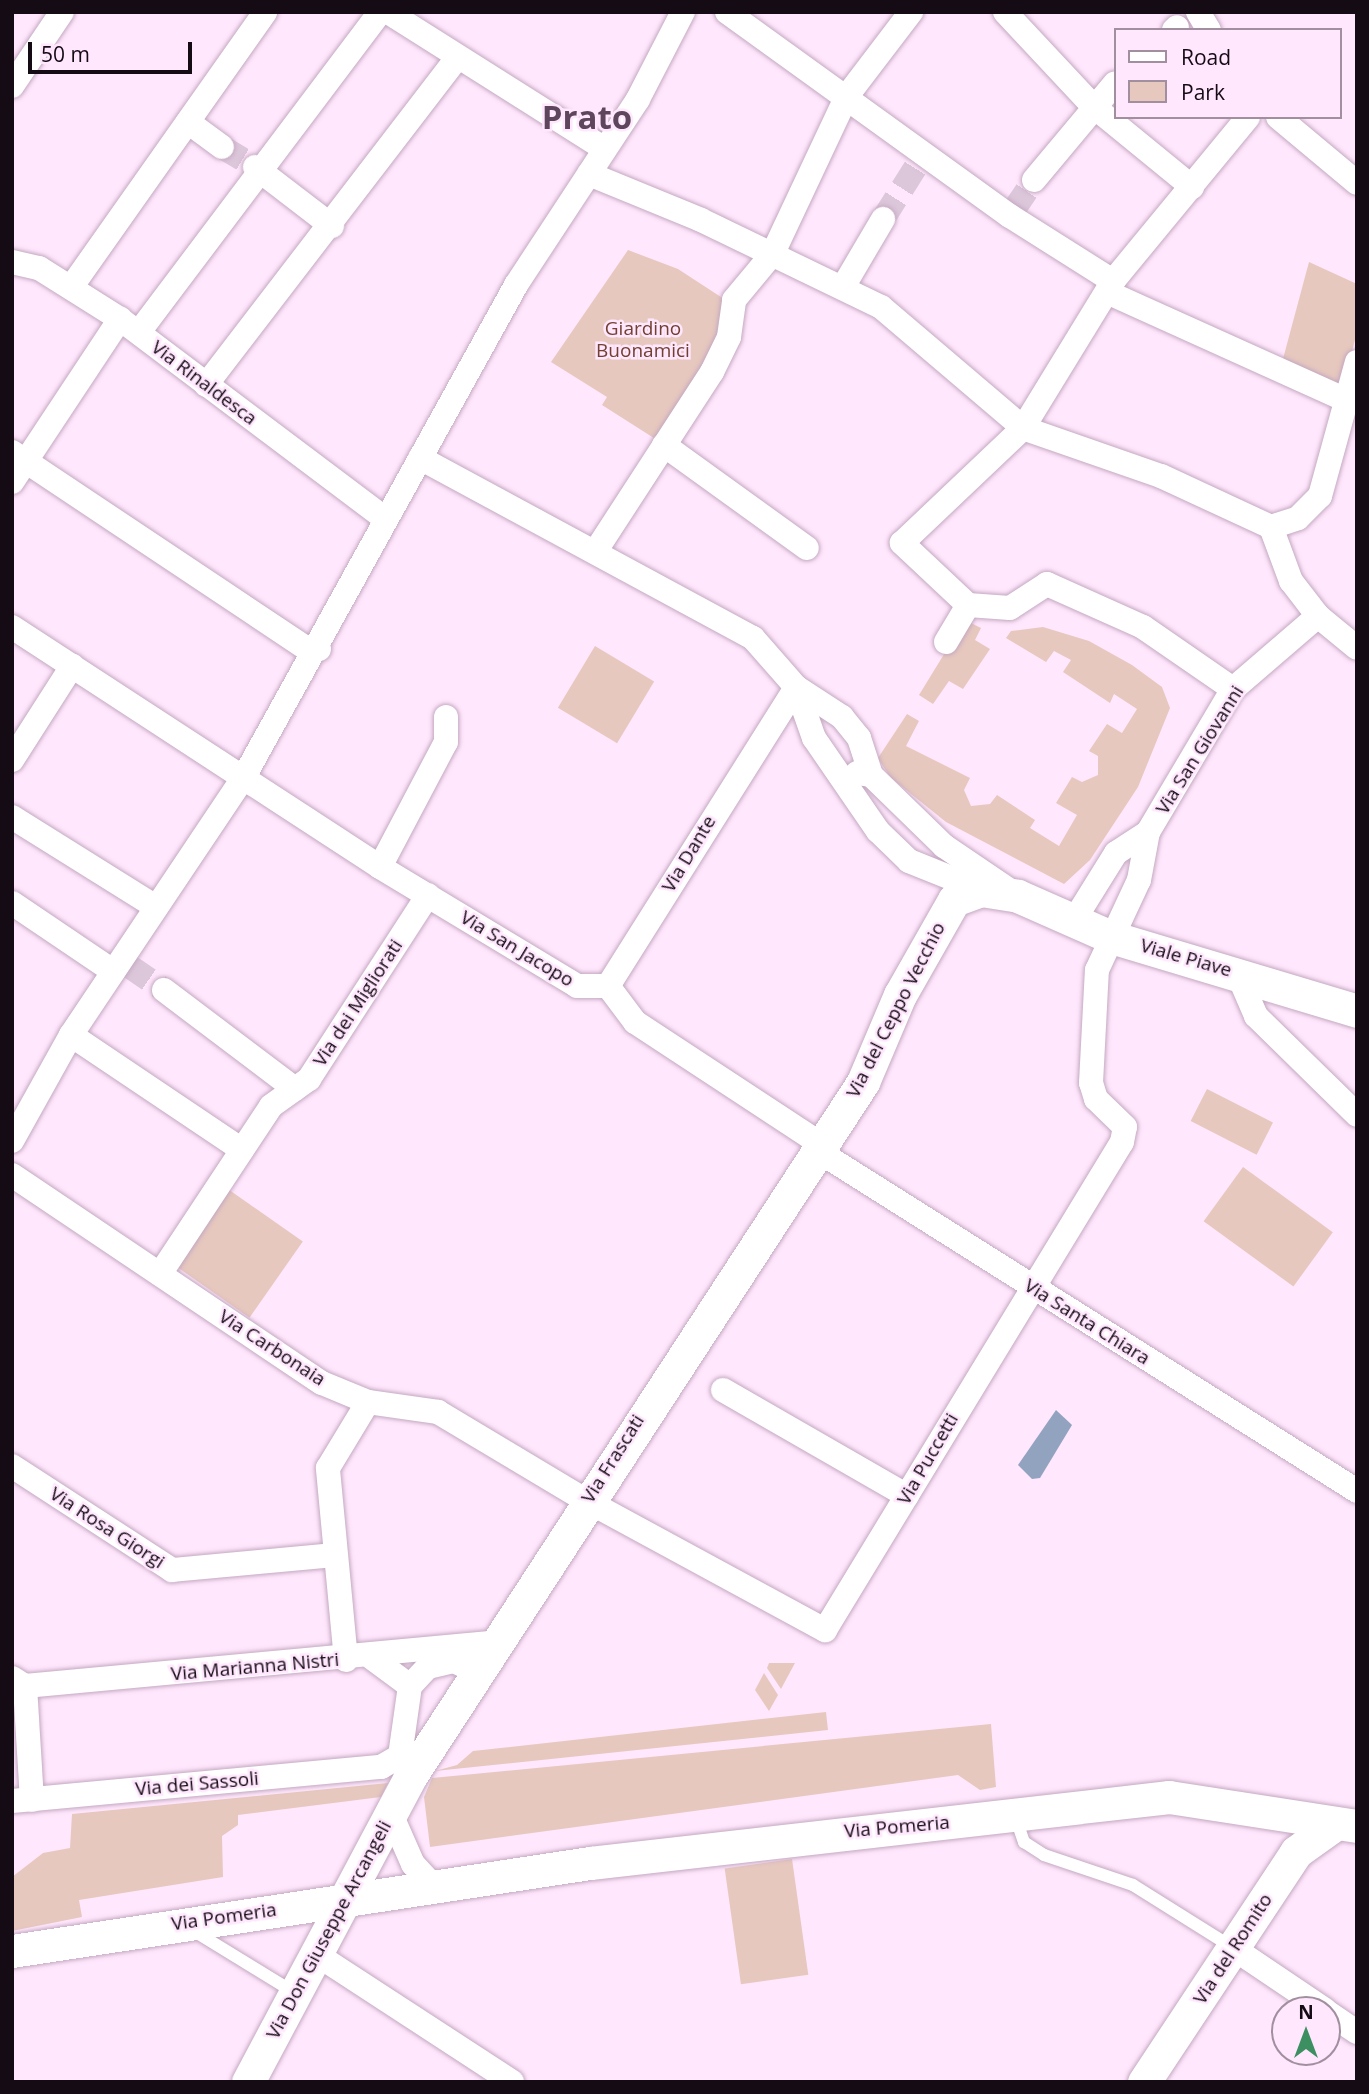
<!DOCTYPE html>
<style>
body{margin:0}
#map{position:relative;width:1369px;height:2094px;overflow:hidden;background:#ffe7fd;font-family:"Open Sans",sans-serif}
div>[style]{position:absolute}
.green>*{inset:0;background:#e7c8be;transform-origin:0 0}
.water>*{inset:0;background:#92a3bf}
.street-tunnel>*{height:24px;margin-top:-12px;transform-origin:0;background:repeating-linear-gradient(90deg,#dcc6da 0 24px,transparent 0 36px)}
.roads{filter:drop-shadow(0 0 2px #c4a8c1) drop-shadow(0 0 2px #c4a8c1)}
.lane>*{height:12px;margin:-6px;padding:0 6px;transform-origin:6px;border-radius:6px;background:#fff}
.street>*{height:24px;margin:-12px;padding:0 12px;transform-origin:12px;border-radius:12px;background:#fff}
.secondary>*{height:33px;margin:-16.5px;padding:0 16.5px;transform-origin:16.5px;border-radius:16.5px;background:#fff}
span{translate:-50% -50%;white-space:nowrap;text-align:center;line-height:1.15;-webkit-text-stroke:5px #ffe7fd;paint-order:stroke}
.park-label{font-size:19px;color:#724030}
.street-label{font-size:19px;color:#150b14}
.town-label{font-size:33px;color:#5e465c;font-weight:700}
.frame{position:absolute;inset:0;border:14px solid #150b14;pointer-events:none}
.legend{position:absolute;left:1114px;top:28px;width:228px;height:91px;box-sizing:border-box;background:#ffe7fd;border:2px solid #a18fa0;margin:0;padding:9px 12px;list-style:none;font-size:21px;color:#150b14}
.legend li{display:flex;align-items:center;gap:14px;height:35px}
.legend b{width:35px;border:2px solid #a18fa0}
.north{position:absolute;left:1271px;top:1996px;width:70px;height:70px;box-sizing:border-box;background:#ffe7fd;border:2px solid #a18fa0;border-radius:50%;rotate:0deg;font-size:19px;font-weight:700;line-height:28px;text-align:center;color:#150b14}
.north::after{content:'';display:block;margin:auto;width:24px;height:32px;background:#3c8f60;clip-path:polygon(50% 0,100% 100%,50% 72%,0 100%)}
.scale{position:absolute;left:28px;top:42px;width:164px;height:32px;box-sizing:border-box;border:4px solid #150b14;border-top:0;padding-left:9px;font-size:21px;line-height:24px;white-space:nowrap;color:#150b14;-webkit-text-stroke:5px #ffe7fd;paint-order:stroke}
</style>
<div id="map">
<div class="green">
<i style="clip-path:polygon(628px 250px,678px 269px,724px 299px,718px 340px,657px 440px,602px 405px,607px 397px,551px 362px)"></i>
<i style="clip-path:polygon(1309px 262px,1357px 284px,1357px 332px,1340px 398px,1280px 370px)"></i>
<i style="clip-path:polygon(965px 620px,981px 628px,975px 640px,990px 649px,963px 689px,949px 681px,933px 704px,919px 695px)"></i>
<i style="clip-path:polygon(1043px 627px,1089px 641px,1132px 665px,1162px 687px,1170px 708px,1138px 787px,1090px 860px,1064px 884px,946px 822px,890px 777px,878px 758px,907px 714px,919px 721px,906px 746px,970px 778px,964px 790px,971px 806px,990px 804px,997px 795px,1035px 820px,1030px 828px,1059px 846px,1077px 815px,1056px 803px,1072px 777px,1082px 782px,1098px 775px,1098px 756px,1089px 751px,1107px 724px,1122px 733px,1137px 709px,1114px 694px,1110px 703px,1063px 672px,1071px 660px,1054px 651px,1046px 662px,1006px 638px,1011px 631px)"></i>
<i style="left:595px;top:646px;width:69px;height:72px;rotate:31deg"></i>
<i style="left:1207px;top:1089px;width:74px;height:36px;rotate:27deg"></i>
<i style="left:1243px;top:1167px;width:111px;height:67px;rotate:36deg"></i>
<i style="left:225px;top:1187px;width:95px;height:93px;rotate:35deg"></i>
<i style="clip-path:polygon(769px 1663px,795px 1663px,781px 1689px,767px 1668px)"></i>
<i style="clip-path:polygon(764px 1673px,778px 1695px,769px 1711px,755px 1690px)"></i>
<i style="clip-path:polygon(826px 1712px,828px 1730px,435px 1771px,457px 1765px,473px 1751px)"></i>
<i style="clip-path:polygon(991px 1724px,996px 1787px,980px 1790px,958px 1775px,430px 1847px,424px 1797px,432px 1778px)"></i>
<i style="clip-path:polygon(388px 1783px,381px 1797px,238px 1815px,238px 1825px,222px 1836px,223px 1877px,79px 1900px,82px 1917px,12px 1931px,12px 1877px,43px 1853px,70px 1848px,72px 1814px)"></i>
<i style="left:792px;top:1859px;width:117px;height:68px;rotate:82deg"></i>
</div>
<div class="water">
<i style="clip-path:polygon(1056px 1410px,1072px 1425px,1040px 1478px,1032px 1479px,1018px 1465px)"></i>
</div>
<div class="street-tunnel">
<i style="left:222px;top:147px;width:39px;rotate:31deg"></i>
<i style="left:1013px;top:211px;width:37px;rotate:-56deg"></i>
<i style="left:883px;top:219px;width:64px;rotate:-57.8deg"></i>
<i style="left:129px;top:966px;width:42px;rotate:34.4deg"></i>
</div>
<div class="roads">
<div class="lane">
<i style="left:1015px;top:1816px;width:28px;rotate:71deg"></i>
<i style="left:1024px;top:1842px;width:24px;rotate:33deg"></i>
<i style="left:1044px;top:1855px;width:94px;rotate:18.6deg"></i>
<i style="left:1133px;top:1885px;width:117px;rotate:32.1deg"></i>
<i style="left:194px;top:1931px;width:119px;rotate:31.5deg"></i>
</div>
<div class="street">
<i style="left:388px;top:12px;width:254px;rotate:32.3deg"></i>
<i style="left:727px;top:12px;width:349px;rotate:35.8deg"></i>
<i style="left:1010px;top:216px;width:122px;rotate:32.3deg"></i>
<i style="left:1005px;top:12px;width:129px;rotate:46.9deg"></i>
<i style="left:1093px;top:106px;width:128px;rotate:39.3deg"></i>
<i style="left:1198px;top:12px;width:21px;rotate:59deg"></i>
<i style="left:1174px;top:30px;width:4px;rotate:-45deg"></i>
<i style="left:12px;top:86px;width:89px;rotate:-56deg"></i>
<i style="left:1278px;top:117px;width:103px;rotate:39.9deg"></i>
<i style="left:188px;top:122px;width:42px;rotate:36.3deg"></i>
<i style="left:255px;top:167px;width:97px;rotate:37.5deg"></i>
<i style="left:589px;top:174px;width:121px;rotate:22.3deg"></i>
<i style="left:701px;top:220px;width:200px;rotate:25.8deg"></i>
<i style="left:881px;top:307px;width:187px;rotate:40.4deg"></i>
<i style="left:1023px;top:428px;width:146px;rotate:19.2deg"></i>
<i style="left:1161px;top:476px;width:121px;rotate:24.9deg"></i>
<i style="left:1034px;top:180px;width:126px;rotate:-50.1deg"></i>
<i style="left:12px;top:262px;width:28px;rotate:13deg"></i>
<i style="left:39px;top:268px;width:96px;rotate:32.2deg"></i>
<i style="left:120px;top:319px;width:331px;rotate:37deg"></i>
<i style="left:72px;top:286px;width:335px;rotate:-54.8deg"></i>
<i style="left:843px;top:287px;width:79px;rotate:-59.5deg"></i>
<i style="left:1107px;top:292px;width:265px;rotate:24.3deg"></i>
<i style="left:139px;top:332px;width:401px;rotate:-53deg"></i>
<i style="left:206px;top:385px;width:411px;rotate:-52.5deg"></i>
<i style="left:664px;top:445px;width:176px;rotate:35.8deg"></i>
<i style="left:12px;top:452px;width:355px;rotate:33.7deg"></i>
<i style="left:307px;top:649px;width:12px"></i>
<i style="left:420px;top:458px;width:379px;rotate:28.4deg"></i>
<i style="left:753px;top:638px;width:65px;rotate:48.7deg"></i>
<i style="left:796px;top:687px;width:55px;rotate:33.1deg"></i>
<i style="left:842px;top:717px;width:27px;rotate:51deg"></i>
<i style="left:859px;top:738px;width:39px;rotate:72deg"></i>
<i style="left:12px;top:482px;width:196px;rotate:-56.5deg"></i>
<i style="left:1271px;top:527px;width:28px;rotate:-18deg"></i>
<i style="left:1298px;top:518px;width:31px;rotate:-45deg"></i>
<i style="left:1320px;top:496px;width:139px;rotate:-74.6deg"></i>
<i style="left:1271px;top:527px;width:58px;rotate:69.7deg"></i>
<i style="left:1291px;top:581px;width:44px;rotate:52.4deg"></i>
<i style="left:1318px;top:616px;width:50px;rotate:39.4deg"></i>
<i style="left:595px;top:552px;width:215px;rotate:-57deg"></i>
<i style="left:712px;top:372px;width:39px;rotate:-64deg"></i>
<i style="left:729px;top:337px;width:37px;rotate:-82deg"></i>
<i style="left:734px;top:300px;width:61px;rotate:-50.3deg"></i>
<i style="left:773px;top:253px;width:174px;rotate:-64.8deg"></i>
<i style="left:847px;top:96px;width:106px;rotate:-52.7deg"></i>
<i style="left:968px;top:605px;width:91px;rotate:-136.8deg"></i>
<i style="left:902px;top:543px;width:167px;rotate:-43.5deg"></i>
<i style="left:1023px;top:428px;width:172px;rotate:-58.5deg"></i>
<i style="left:1113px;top:281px;width:212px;rotate:-50.5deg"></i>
<i style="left:12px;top:627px;width:439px;rotate:33.1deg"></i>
<i style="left:380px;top:867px;width:230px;rotate:31.1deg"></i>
<i style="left:577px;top:986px;width:31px"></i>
<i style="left:946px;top:642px;width:43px;rotate:-59.3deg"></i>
<i style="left:968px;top:605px;width:42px;rotate:4.1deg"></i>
<i style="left:1010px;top:608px;width:44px;rotate:-33deg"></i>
<i style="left:1047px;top:584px;width:105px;rotate:24.1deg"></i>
<i style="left:1143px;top:627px;width:109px;rotate:34.6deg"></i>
<i style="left:796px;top:687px;width:54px;rotate:70.6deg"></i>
<i style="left:814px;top:738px;width:113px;rotate:55.5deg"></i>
<i style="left:878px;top:831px;width:43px;rotate:44.1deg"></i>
<i style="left:909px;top:861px;width:78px;rotate:21.9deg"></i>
<i style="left:12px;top:760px;width:112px;rotate:-57.4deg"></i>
<i style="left:857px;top:773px;width:14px;rotate:8deg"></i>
<i style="left:871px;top:775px;width:102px;rotate:44.2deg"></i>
<i style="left:944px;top:846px;width:78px;rotate:34.1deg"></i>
<i style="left:12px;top:817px;width:170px;rotate:32deg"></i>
<i style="left:380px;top:867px;width:141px;rotate:-62.2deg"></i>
<i style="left:446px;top:742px;width:25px;rotate:-90deg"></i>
<i style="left:12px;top:903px;width:122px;rotate:34deg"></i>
<i style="left:1073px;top:922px;width:81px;rotate:-58.1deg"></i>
<i style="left:1116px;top:853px;width:38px;rotate:-33deg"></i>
<i style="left:1148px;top:832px;width:166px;rotate:-59.3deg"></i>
<i style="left:1233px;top:689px;width:112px;rotate:-40.7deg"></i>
<i style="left:1237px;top:972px;width:48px;rotate:66.6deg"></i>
<i style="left:1256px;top:1016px;width:141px;rotate:44.4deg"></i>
<i style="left:608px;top:986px;width:353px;rotate:-57.8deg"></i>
<i style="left:608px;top:986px;width:45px;rotate:53.1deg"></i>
<i style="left:635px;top:1022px;width:224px;rotate:33.3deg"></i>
<i style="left:164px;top:990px;width:164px;rotate:37.1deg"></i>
<i style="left:71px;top:1035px;width:206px;rotate:33.9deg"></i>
<i style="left:12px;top:1141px;width:121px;rotate:-60.9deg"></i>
<i style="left:71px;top:1035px;width:313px;rotate:-56.2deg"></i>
<i style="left:245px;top:775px;width:560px;rotate:-61.05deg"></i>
<i style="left:516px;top:285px;width:222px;rotate:-56.7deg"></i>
<i style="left:638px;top:99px;width:98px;rotate:-62.7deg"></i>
<i style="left:818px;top:1151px;width:637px;rotate:32.24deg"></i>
<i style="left:12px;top:1175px;width:373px;rotate:33.9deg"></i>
<i style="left:322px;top:1383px;width:50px;rotate:22.4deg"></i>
<i style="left:368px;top:1402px;width:71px;rotate:8.1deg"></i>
<i style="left:438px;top:1412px;width:174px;rotate:30.9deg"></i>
<i style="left:587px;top:1501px;width:271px;rotate:28.5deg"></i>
<i style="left:825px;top:1630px;width:571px;rotate:-58.68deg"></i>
<i style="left:1122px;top:1142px;width:15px;rotate:-79deg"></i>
<i style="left:1125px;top:1127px;width:40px;rotate:-136deg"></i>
<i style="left:1096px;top:1099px;width:17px;rotate:-107deg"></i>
<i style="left:1091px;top:1083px;width:113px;rotate:-87deg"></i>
<i style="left:1097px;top:970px;width:99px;rotate:-65deg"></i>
<i style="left:1139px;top:880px;width:49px;rotate:-79.4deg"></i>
<i style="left:160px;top:1274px;width:201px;rotate:-56.5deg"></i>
<i style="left:271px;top:1106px;width:47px;rotate:-35.4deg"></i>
<i style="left:309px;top:1079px;width:219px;rotate:-57.1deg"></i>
<i style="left:723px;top:1390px;width:212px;rotate:29.9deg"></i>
<i style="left:12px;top:1466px;width:191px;rotate:33deg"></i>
<i style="left:172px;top:1570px;width:162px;rotate:-5.3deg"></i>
<i style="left:372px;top:1658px;width:47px;rotate:36.4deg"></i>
<i style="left:346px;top:1660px;width:193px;rotate:-95.4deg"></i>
<i style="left:328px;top:1468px;width:77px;rotate:-58.8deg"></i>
<i style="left:12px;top:1678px;width:15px;rotate:32deg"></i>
<i style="left:25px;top:1686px;width:475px;rotate:-5.3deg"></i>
<i style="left:25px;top:1686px;width:114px;rotate:86.5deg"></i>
<i style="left:12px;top:1801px;width:371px;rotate:-5.3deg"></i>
<i style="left:381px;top:1767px;width:22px;rotate:-30deg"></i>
<i style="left:400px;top:1756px;width:71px;rotate:-81.9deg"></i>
<i style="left:410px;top:1686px;width:26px;rotate:-47deg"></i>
<i style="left:428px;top:1667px;width:27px;rotate:-13deg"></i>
<i style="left:454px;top:1661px;width:25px;rotate:26deg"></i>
<i style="left:391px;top:1814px;width:55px;rotate:66.3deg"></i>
<i style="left:413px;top:1864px;width:35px;rotate:47deg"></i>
<i style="left:1233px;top:1948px;width:111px;rotate:34deg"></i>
<i style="left:316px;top:1954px;width:234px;rotate:33.1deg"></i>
<i style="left:1327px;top:2012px;width:36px;rotate:34deg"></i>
</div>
<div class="secondary">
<i style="left:12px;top:1951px;width:585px;rotate:-8.66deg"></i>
<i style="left:590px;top:1863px;width:583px;rotate:-6.5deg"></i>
<i style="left:1169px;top:1797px;width:190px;rotate:8.8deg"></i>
<i style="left:248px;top:2082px;width:345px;rotate:-62deg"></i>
<i style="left:410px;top:1777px;width:830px;rotate:-56.9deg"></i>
<i style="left:863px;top:1082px;width:95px;rotate:-67deg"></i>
<i style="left:900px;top:995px;width:109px;rotate:-60.4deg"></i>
<i style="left:954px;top:900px;width:29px;rotate:-20deg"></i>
<i style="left:981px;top:890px;width:37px;rotate:9deg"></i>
<i style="left:1018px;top:896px;width:102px;rotate:23.8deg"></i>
<i style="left:1111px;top:937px;width:257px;rotate:16.7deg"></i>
<i style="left:1144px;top:2082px;width:276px;rotate:-56.5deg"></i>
<i style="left:1296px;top:1852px;width:43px;rotate:-35.5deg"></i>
</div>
</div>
<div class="park-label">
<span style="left:643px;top:340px">Giardino<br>Buonamici</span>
</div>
<div class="street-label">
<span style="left:204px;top:383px;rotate:37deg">Via Rinaldesca</span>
<span style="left:1200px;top:750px;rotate:-58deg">Via San Giovanni</span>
<span style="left:689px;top:854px;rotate:-59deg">Via Dante</span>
<span style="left:517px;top:949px;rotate:31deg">Via San Jacopo</span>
<span style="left:1186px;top:958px;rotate:16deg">Viale Piave</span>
<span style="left:358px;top:1003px;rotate:-57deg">Via dei Migliorati</span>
<span style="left:896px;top:1010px;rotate:-63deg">Via del Ceppo Vecchio</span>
<span style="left:1087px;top:1322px;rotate:32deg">Via Santa Chiara</span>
<span style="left:272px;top:1348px;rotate:33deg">Via Carbonaia</span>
<span style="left:613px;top:1459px;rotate:-58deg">Via Frascati</span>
<span style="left:928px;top:1459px;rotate:-60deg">Via Puccetti</span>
<span style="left:107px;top:1528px;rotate:33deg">Via Rosa Giorgi</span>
<span style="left:255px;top:1667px;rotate:-5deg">Via Marianna Nistri</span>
<span style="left:197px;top:1784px;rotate:-5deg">Via dei Sassoli</span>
<span style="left:897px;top:1827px;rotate:-5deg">Via Pomeria</span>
<span style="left:224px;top:1917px;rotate:-8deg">Via Pomeria</span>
<span style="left:329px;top:1930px;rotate:-62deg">Via Don Giuseppe Arcangeli</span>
<span style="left:1233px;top:1949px;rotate:-57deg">Via del Romito</span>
</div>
<div class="town-label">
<span style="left:587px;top:117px">Prato</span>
</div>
<div class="frame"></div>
<ul class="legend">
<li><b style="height:9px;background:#fff"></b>Road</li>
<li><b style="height:19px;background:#e7c8be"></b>Park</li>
</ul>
<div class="north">N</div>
<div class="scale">50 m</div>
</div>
